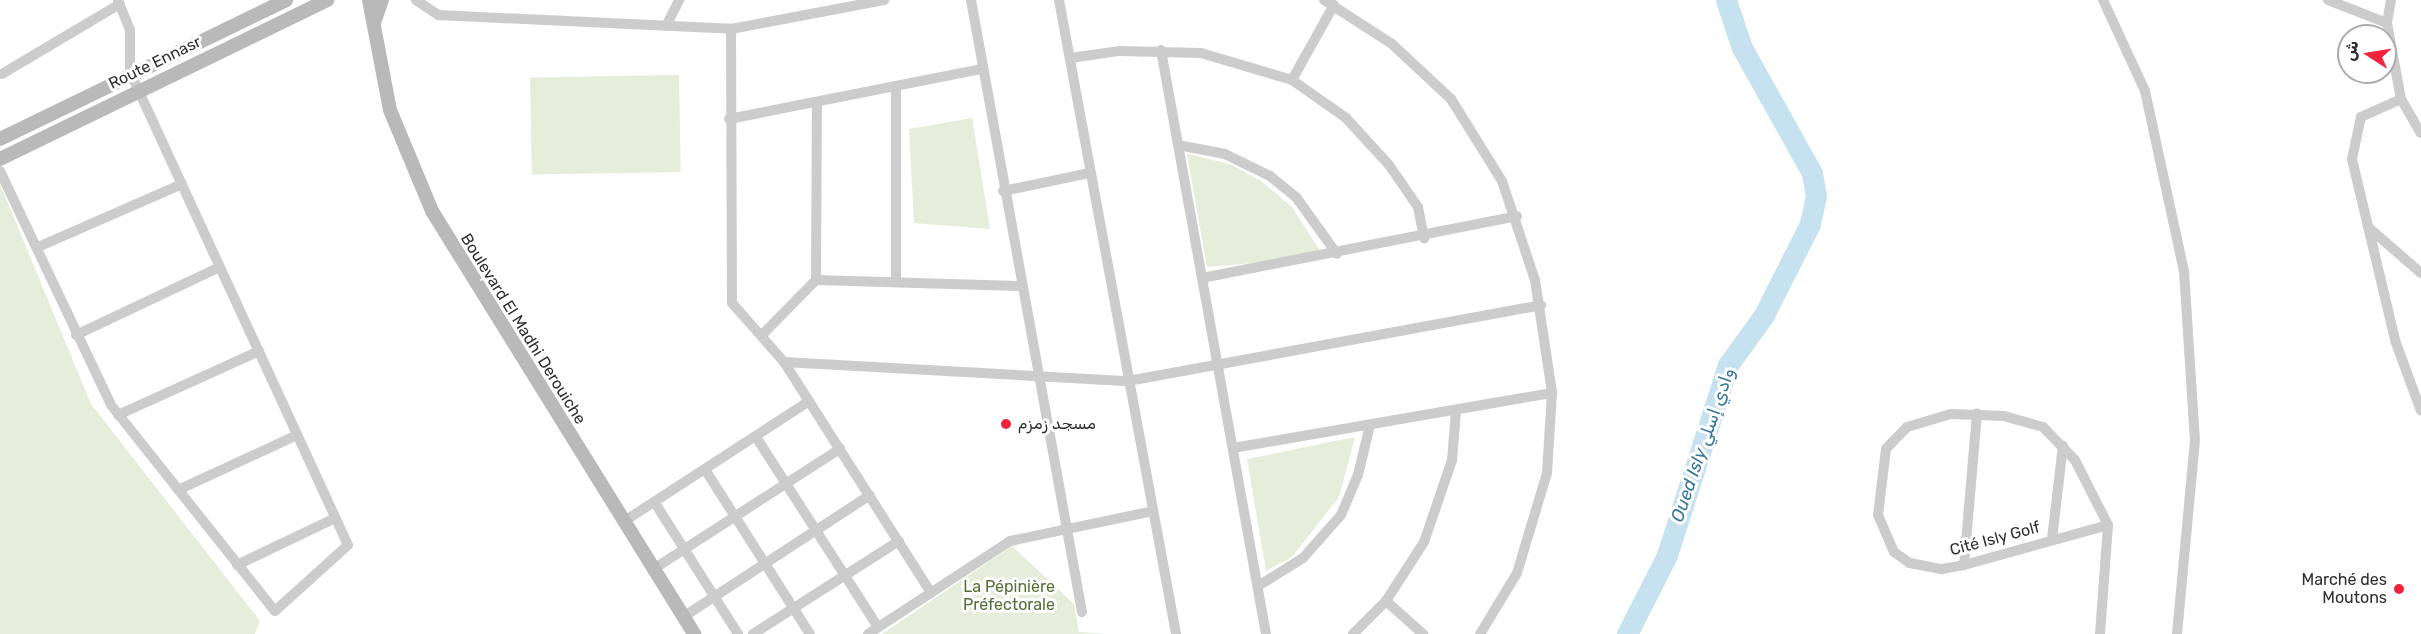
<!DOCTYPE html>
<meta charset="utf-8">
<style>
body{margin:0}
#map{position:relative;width:2421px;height:634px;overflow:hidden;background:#fff;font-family:Rubik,"Noto Sans Arabic",sans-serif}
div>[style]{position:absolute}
.green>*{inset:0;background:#e6eddb;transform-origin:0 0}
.river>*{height:21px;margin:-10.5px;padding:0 10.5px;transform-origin:10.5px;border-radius:10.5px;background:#c6e1ef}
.street>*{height:10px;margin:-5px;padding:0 5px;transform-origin:5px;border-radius:5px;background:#ccc}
.secondary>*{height:14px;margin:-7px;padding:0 7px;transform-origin:7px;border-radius:7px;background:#b9b9b9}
.dots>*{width:16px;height:16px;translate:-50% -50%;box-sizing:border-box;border:3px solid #fff;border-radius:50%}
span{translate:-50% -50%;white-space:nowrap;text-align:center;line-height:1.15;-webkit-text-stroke:6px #fff;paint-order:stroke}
.street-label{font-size:16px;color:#2f2f2f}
.poi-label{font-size:16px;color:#2f2f2f}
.left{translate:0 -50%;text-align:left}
.right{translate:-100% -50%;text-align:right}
.park-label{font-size:16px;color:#546f38}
.water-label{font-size:18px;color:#357799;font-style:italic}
.north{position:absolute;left:2337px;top:24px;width:60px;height:60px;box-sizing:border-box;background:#fff;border:2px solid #acacac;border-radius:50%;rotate:282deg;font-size:16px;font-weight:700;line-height:24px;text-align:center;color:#2f2f2f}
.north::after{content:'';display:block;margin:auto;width:21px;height:27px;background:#f6213b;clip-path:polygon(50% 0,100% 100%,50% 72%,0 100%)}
</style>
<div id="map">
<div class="green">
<i style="left:679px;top:75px;width:97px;height:149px;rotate:89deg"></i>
<i style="clip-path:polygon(972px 118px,990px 229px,914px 223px,909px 129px)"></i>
<i style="clip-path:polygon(1187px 154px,1230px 164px,1261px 181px,1292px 207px,1324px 257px,1207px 267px)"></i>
<i style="clip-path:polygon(0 184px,91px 404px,260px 621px,255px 634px,0 634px)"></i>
<i style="clip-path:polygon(1355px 437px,1339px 497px,1292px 557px,1266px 571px,1247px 459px)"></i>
<i style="clip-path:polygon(1012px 546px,1074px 604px,1079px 632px,1106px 634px,882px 634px)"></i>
</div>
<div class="river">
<i style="left:1627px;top:634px;width:89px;rotate:-63.1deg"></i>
<i style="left:1667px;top:555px;width:200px;rotate:-72.2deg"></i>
<i style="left:1728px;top:365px;width:62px;rotate:-54.2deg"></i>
<i style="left:1764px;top:315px;width:102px;rotate:-63.2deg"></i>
<i style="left:1810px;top:224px;width:29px;rotate:-78deg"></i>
<i style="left:1816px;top:196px;width:23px;rotate:-100deg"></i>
<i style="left:1812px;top:173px;width:143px;rotate:-119.2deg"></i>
<i style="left:1742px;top:48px;width:51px;rotate:-108.4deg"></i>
</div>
<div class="street">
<i style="left:416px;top:0;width:27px;rotate:34deg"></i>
<i style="left:438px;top:15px;width:293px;rotate:2.7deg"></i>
<i style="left:731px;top:29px;width:156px;rotate:-10.7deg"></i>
<i style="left:971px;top:0;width:622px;rotate:79.72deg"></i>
<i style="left:1059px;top:0;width:645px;rotate:79.54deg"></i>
<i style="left:1324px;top:0;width:81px;rotate:32.9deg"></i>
<i style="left:1392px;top:44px;width:81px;rotate:43deg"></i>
<i style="left:1451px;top:99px;width:97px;rotate:58.1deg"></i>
<i style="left:1502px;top:181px;width:104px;rotate:71.6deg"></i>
<i style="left:1535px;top:280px;width:114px;rotate:81.4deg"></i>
<i style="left:1552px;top:393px;width:80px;rotate:93.6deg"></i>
<i style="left:1547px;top:473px;width:104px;rotate:106.7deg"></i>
<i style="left:1517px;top:573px;width:71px;rotate:121.2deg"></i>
<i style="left:2103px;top:0;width:100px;rotate:65.2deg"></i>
<i style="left:2145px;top:91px;width:184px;rotate:77.8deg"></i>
<i style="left:2184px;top:271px;width:169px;rotate:86.3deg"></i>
<i style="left:2195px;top:440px;width:195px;rotate:95.3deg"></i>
<i style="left:2328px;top:0;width:63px;rotate:21.3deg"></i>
<i style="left:2391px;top:0;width:23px;rotate:100deg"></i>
<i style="left:2387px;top:23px;width:77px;rotate:79.6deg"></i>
<i style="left:2401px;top:99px;width:44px;rotate:155.8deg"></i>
<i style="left:2361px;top:117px;width:43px;rotate:102.1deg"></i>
<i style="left:2352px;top:159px;width:189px;rotate:76.6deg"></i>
<i style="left:2396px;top:343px;width:72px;rotate:69.8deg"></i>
<i style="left:666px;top:26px;width:29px;rotate:-63deg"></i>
<i style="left:731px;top:29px;width:274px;rotate:89.8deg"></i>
<i style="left:732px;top:303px;width:79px;rotate:48.6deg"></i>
<i style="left:784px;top:362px;width:274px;rotate:57.5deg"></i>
<i style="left:1161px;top:50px;width:593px;rotate:79.81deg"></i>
<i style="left:1070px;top:58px;width:49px;rotate:-8.1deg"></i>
<i style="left:1119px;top:51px;width:82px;rotate:1.4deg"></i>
<i style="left:1201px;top:53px;width:95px;rotate:16.5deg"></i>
<i style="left:1292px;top:80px;width:66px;rotate:35.1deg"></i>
<i style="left:1346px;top:118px;width:64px;rotate:47.5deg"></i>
<i style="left:1389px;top:165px;width:51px;rotate:55.4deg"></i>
<i style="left:1418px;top:207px;width:32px;rotate:79deg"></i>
<i style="left:2px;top:74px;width:137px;rotate:-30.7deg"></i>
<i style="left:1292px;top:80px;width:86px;rotate:-60.8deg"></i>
<i style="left:896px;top:86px;width:193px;rotate:90deg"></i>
<i style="left:2401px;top:99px;width:39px;rotate:60deg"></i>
<i style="left:729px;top:119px;width:258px;rotate:-11.2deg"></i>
<i style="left:1178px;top:145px;width:48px;rotate:10.8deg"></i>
<i style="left:1225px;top:154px;width:50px;rotate:26.1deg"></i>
<i style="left:1270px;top:176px;width:33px;rotate:39deg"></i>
<i style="left:1296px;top:197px;width:70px;rotate:54.3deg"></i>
<i style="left:0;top:171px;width:259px;rotate:64.6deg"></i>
<i style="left:111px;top:405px;width:263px;rotate:51.5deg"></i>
<i style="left:275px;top:611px;width:98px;rotate:-42.1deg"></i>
<i style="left:348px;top:545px;width:521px;rotate:-114.74deg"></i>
<i style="left:130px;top:72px;width:42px;rotate:-90deg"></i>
<i style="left:130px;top:30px;width:32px;rotate:-112deg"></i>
<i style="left:1003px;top:191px;width:89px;rotate:-11.7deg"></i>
<i style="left:2368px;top:227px;width:70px;rotate:41deg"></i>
<i style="left:38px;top:247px;width:157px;rotate:-23.6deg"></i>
<i style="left:1202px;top:278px;width:321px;rotate:-11.1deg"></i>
<i style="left:816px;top:280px;width:177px;rotate:-89.7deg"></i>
<i style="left:76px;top:335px;width:159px;rotate:-25.3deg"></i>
<i style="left:762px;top:335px;width:77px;rotate:-45.5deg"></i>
<i style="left:816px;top:280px;width:206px;rotate:1.7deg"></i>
<i style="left:784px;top:362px;width:345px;rotate:3.2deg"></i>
<i style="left:1128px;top:381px;width:420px;rotate:-10.4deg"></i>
<i style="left:118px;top:415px;width:155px;rotate:-24.4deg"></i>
<i style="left:756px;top:437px;width:226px;rotate:57.3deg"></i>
<i style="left:1233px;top:448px;width:324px;rotate:-9.8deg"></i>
<i style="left:706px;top:471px;width:193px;rotate:57.5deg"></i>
<i style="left:178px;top:490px;width:131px;rotate:-24.8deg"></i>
<i style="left:655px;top:503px;width:155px;rotate:57.6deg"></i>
<i style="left:623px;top:522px;width:222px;rotate:-33deg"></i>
<i style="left:2052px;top:539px;width:94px;rotate:-83.3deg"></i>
<i style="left:237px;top:565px;width:109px;rotate:-25.6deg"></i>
<i style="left:1964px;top:565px;width:152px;rotate:-85.1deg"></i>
<i style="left:652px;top:570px;width:224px;rotate:-32.8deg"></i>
<i style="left:1258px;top:586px;width:53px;rotate:-31.9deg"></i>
<i style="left:1303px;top:558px;width:57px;rotate:-48.5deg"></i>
<i style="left:1341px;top:515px;width:43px;rotate:-67deg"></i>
<i style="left:1358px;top:475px;width:51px;rotate:-76.5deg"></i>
<i style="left:1386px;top:601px;width:50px;rotate:41.7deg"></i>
<i style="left:683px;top:617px;width:223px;rotate:-33.1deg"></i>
<i style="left:753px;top:634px;width:173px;rotate:-32.5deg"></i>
<i style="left:868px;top:634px;width:170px;rotate:-33.2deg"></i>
<i style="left:1010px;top:541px;width:146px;rotate:-11.8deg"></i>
<i style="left:1353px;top:634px;width:47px;rotate:-45deg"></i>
<i style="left:1386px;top:601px;width:70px;rotate:-57.2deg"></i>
<i style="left:1424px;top:542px;width:87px;rotate:-71.1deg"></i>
<i style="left:1452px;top:460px;width:49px;rotate:-85.3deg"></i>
<i style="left:2100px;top:634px;width:109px;rotate:-85.8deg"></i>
<i style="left:2108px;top:525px;width:73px;rotate:-116.9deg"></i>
<i style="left:2075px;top:460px;width:46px;rotate:-134.1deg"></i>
<i style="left:2043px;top:427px;width:41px;rotate:-164.2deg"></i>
<i style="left:2004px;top:416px;width:53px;rotate:-177.8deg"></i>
<i style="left:1951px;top:414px;width:46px;rotate:163.5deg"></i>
<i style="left:1907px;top:427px;width:30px;rotate:134deg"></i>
<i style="left:1886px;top:449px;width:66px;rotate:96.9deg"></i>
<i style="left:1878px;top:515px;width:40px;rotate:66.6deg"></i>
<i style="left:1894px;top:552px;width:19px;rotate:35deg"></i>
<i style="left:1910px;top:563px;width:33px;rotate:11deg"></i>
<i style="left:1942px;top:569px;width:22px;rotate:-10deg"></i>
<i style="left:1964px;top:565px;width:149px;rotate:-15.5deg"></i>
</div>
<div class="secondary">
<i style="left:369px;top:0;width:112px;rotate:79.2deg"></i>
<i style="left:390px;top:110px;width:109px;rotate:67.4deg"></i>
<i style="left:432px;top:211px;width:498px;rotate:58.2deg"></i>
<i style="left:375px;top:20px;width:21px;rotate:-71deg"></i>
<i style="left:0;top:139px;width:318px;rotate:-25.9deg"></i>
<i style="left:0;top:159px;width:364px;rotate:-25.9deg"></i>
</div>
<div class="dots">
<i style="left:1006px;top:424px;background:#f6213b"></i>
<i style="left:2399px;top:589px;background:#f6213b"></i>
</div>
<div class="street-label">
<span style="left:155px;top:63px;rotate:-26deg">Route Ennasr</span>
<span style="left:523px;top:329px;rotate:58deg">Boulevard El Madhi Derouiche</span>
<span style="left:1995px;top:539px;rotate:-15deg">Cité Isly Golf</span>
</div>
<div class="poi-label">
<span class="left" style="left:1018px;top:424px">مسجد زمزم</span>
<span class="right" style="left:2387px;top:589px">Marché des<br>Moutons</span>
</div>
<div class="park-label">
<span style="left:1009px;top:596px">La Pépinière<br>Préfectorale</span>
</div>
<div class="water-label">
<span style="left:1703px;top:445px;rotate:-71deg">Oued Isly وادي إسلي</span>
</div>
<div class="north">ش</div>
</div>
